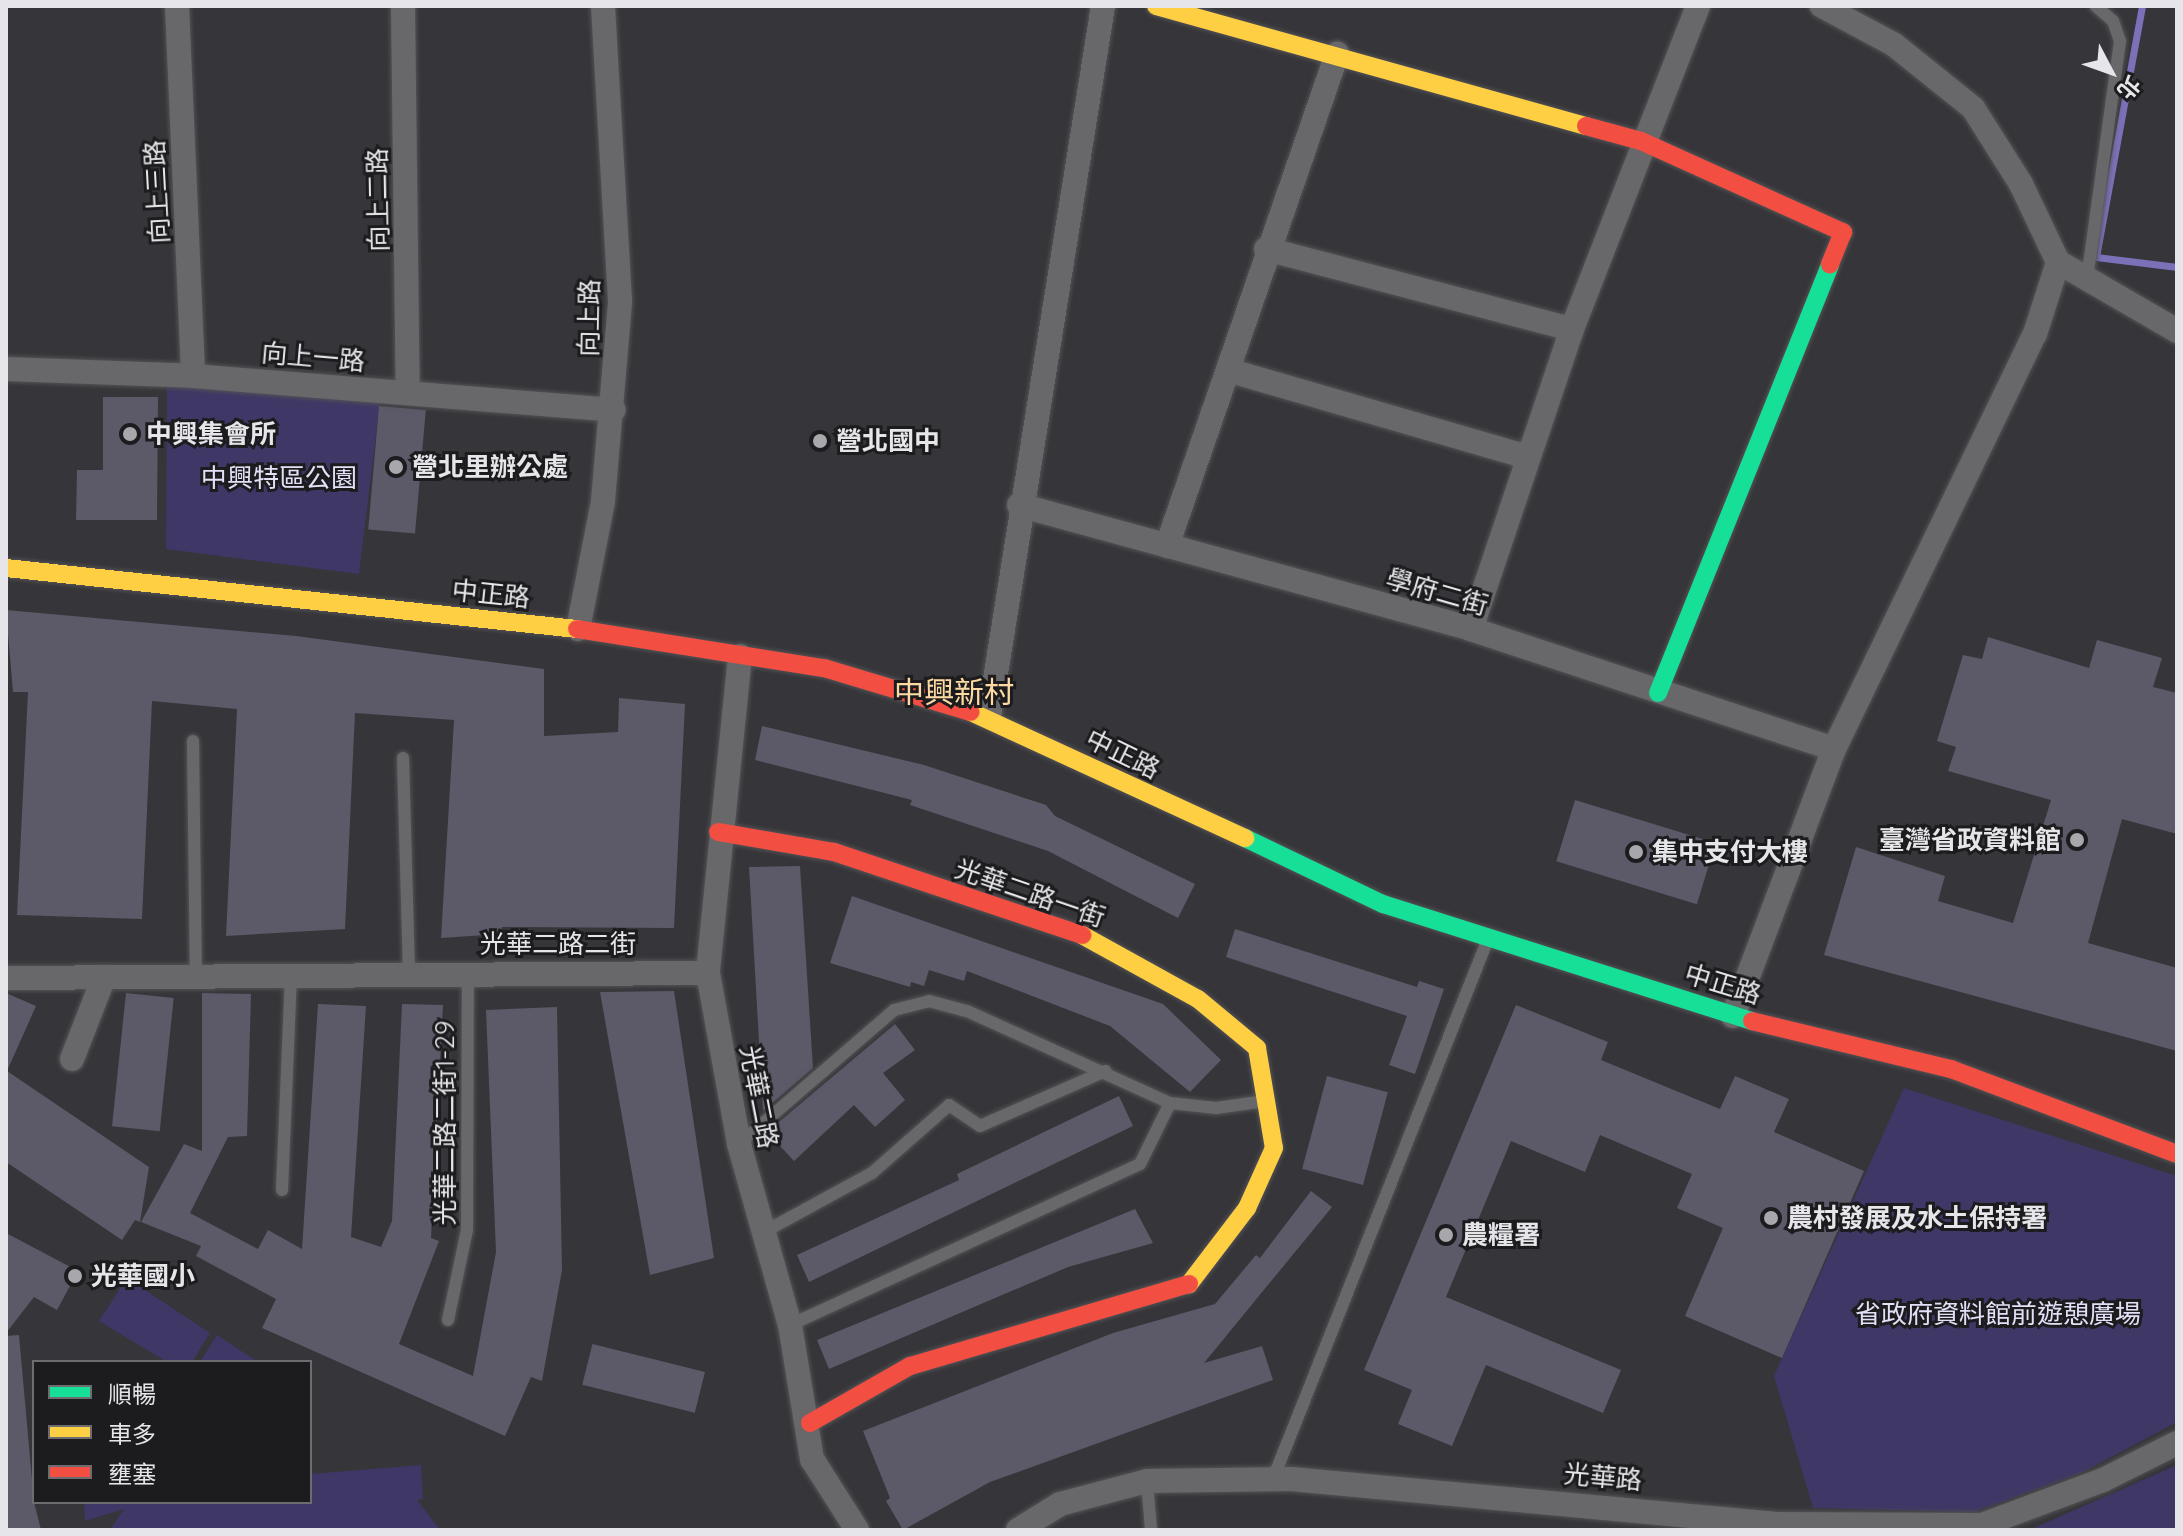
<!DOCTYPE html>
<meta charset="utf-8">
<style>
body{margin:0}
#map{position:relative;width:2183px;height:1536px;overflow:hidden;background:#363539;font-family:Quicksand,"Noto Sans TC",sans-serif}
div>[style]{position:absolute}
.green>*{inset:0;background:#3f3766}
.stream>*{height:7px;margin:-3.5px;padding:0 3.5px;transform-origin:3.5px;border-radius:3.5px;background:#7b71b8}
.building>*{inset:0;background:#5c5969;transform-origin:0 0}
.roads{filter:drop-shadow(0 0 2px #535255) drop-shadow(0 0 2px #535255)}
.lane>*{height:12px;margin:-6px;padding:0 6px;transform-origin:6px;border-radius:6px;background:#68686a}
.street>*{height:24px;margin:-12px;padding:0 12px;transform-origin:12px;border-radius:12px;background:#68686a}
.fast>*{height:18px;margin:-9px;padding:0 9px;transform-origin:9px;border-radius:9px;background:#16e098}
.slow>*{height:18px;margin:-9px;padding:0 9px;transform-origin:9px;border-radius:9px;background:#ffcf43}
.jam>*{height:18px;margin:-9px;padding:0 9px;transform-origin:9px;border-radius:9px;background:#f24e42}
.dots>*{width:22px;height:22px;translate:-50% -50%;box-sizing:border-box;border:4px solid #1c1c1f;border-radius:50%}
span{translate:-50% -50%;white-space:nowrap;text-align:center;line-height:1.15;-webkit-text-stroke:6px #1c1c1f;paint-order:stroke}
.street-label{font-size:26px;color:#e6e5e9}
.poi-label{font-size:26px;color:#e6e5e9;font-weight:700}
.left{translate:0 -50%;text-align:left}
.right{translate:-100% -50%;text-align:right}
.park-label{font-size:26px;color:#e1e0f6}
.quarter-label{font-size:30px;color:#fddaa3}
.frame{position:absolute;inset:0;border:8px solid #e6e5e9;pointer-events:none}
.legend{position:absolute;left:32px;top:1360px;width:280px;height:144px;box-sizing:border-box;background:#1c1c1f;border:2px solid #6d6c70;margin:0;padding:10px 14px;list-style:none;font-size:24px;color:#e6e5e9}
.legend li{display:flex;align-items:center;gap:16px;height:40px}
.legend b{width:40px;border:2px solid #6d6c70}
.north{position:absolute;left:2071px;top:32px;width:80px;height:80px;-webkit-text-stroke:6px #1c1c1f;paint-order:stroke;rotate:131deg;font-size:22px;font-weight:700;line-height:32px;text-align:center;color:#e6e5e9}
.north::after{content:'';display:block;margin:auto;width:28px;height:36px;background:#e6e5e9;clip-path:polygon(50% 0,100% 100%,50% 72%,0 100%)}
</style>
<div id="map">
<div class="green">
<i style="clip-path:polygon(167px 384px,380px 401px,359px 574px,166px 549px)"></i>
<i style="clip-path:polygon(1904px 1088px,2177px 1176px,2177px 1422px,2083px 1472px,1974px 1512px,1813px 1508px,1774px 1376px)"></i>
<i style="clip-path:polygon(127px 1278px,210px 1333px,192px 1362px,167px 1362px,99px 1321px)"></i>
<i style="clip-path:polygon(217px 1335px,258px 1362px,200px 1362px)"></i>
<i style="clip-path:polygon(421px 1465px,423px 1499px,417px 1500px,440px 1530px,110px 1530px,124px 1509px,85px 1521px,84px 1502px,310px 1502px,310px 1474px)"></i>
<i style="clip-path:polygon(2177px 1465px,2177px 1530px,2029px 1530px)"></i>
</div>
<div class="stream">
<i style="left:2142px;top:6px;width:255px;rotate:100.4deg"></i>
<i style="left:2096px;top:257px;width:82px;rotate:7deg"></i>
</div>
<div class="building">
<i style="clip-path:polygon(103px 397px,158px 397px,157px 520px,76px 520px,77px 470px,103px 470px)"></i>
<i style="left:379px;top:406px;width:47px;height:124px;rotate:5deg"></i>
<i style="clip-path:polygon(6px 610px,296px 636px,544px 669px,544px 736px,618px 732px,619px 698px,685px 704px,674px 928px,502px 927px,501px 934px,441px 938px,454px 720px,355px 713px,345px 929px,226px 936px,237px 709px,152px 701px,142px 919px,17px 915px,28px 692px,13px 692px)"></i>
<i style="clip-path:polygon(1988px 637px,2089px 668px,2097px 640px,2162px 658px,2153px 687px,2177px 693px,2177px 834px,2122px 819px,2088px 943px,2177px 968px,2177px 1051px,1824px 955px,1856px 847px,1945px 876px,1938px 901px,2013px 923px,2051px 800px,1948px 771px,1956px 747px,1937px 741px,1963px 655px,1982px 659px)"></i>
<i style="clip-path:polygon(762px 726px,924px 765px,1046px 805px,1055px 816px,1195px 884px,1178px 918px,1048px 851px,910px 805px,912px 800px,755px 760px)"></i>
<i style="left:1575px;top:800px;width:147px;height:64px;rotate:17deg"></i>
<i style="clip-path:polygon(800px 866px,813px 1068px,763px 1111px,749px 867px)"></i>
<i style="clip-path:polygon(852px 896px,1163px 1004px,1221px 1060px,1190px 1092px,1110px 1026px,967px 971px,964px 981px,929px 970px,924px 986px,911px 982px,910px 987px,830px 963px)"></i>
<i style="clip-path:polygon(1235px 929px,1417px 987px,1419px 981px,1444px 989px,1415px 1074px,1389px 1065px,1407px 1016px,1226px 957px)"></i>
<i style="clip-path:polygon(674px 991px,714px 1258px,650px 1275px,600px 992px)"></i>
<i style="clip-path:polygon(6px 993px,36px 1006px,7px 1071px,149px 1167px,140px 1222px,135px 1220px,122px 1240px,6px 1162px)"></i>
<i style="left:126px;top:993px;width:48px;height:134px;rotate:6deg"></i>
<i style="clip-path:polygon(202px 993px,251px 994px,247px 1136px,228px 1137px,190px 1213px,258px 1249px,268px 1230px,302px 1249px,318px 1004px,366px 1006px,351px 1237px,381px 1247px,392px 1221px,402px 1004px,443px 1005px,431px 1238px,439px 1241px,399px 1344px,473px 1376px,496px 1252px,486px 1010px,557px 1007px,562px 1270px,542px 1381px,531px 1377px,505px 1436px,262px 1328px,276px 1299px,196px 1256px,201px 1246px,141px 1222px,184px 1144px,202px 1151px)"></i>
<i style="clip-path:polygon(1516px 1005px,1608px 1042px,1601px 1060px,1720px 1109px,1735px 1076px,1789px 1099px,1774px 1132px,1864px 1171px,1782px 1358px,1685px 1316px,1723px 1228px,1677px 1208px,1692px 1174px,1600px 1135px,1585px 1172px,1511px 1141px,1446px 1297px,1621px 1370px,1603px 1413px,1486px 1365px,1452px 1446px,1398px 1424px,1412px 1390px,1364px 1370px)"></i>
<i style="clip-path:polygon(895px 1024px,915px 1050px,883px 1073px,905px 1100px,875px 1127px,854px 1105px,794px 1161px,767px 1132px)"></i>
<i style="left:1327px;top:1076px;width:63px;height:96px;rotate:15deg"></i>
<i style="clip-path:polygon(1119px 1096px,1133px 1126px,809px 1282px,797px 1255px,959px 1180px,957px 1174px)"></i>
<i style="clip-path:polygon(1311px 1191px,1332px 1207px,1204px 1363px,1262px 1346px,1273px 1380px,990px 1482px,903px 1530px,886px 1501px,890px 1498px,863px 1431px,1113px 1333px,1215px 1304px,1256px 1255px,1260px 1258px)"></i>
<i style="clip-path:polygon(1135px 1209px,1153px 1243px,1068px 1267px,829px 1369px,817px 1340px)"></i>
<i style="clip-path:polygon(6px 1233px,78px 1271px,57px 1310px,34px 1297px,6px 1333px)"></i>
<i style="clip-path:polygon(19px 1335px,34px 1502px,41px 1530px,6px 1530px,6px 1336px)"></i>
<i style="left:705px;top:1372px;width:42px;height:116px;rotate:104deg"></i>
</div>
<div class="roads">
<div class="lane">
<i style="left:2087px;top:279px;width:240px;rotate:-82.1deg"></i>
<i style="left:2120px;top:41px;width:21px;rotate:-109deg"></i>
<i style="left:2113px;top:21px;width:23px;rotate:-139deg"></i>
<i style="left:193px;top:741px;width:235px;rotate:89.3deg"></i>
<i style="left:403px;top:758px;width:215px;rotate:88.4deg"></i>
<i style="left:739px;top:1144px;width:205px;rotate:-40.8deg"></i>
<i style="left:894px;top:1010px;width:36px;rotate:-14deg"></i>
<i style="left:929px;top:1001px;width:39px;rotate:15deg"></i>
<i style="left:967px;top:1011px;width:223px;rotate:24.4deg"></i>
<i style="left:1170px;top:1103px;width:46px;rotate:6.2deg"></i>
<i style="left:1216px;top:1108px;width:50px;rotate:-8deg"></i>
<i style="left:282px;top:1190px;width:216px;rotate:-87.6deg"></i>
<i style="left:762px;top:1233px;width:125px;rotate:-28.6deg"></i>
<i style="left:872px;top:1173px;width:103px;rotate:-41.4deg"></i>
<i style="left:949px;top:1105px;width:37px;rotate:34deg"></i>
<i style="left:980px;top:1126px;width:137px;rotate:-23.7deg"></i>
<i style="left:448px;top:1320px;width:92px;rotate:-78.1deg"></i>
<i style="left:467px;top:1230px;width:258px;rotate:-89.8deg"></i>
<i style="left:790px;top:1325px;width:385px;rotate:-24.7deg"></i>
<i style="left:1140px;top:1164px;width:68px;rotate:-63.8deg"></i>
<i style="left:1273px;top:1479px;width:576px;rotate:-68.29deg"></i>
<i style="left:1147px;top:1481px;width:49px;rotate:85.3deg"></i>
</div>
<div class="street">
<i style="left:177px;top:6px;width:370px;rotate:87.5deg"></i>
<i style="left:403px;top:6px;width:387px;rotate:89.3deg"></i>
<i style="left:1266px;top:249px;width:316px;rotate:14.7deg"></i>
<i style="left:2058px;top:262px;width:138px;rotate:30.1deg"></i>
<i style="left:6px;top:369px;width:187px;rotate:2.1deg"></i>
<i style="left:193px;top:376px;width:422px;rotate:4.6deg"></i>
<i style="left:1228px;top:370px;width:312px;rotate:16.2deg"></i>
<i style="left:1019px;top:505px;width:469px;rotate:15.3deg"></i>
<i style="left:1471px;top:629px;width:382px;rotate:18.3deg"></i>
<i style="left:1167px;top:546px;width:521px;rotate:-70.94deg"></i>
<i style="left:578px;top:629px;width:130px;rotate:-78.9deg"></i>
<i style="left:603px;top:501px;width:201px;rotate:-85.1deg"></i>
<i style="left:620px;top:301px;width:295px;rotate:-93.3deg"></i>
<i style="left:1471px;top:629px;width:317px;rotate:-71.4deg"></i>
<i style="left:1572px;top:329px;width:347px;rotate:-68.7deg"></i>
<i style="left:740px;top:656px;width:319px;rotate:95.8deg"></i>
<i style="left:708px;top:973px;width:174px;rotate:79.7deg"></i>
<i style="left:739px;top:1144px;width:188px;rotate:74.3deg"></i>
<i style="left:790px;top:1325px;width:136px;rotate:80.7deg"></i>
<i style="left:812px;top:1459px;width:84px;rotate:57.6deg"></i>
<i style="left:989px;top:717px;width:720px;rotate:-80.89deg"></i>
<i style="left:6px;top:978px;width:702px;rotate:-0.41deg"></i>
<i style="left:1733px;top:1016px;width:285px;rotate:-69.3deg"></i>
<i style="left:1834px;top:749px;width:461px;rotate:-64.2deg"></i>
<i style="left:2035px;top:334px;width:76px;rotate:-72.3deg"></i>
<i style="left:2058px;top:262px;width:86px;rotate:-115.4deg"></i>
<i style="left:2021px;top:184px;width:90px;rotate:-122.3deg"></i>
<i style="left:1973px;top:108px;width:102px;rotate:-141.3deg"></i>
<i style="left:1893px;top:44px;width:81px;rotate:-151.8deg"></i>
<i style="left:72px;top:1059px;width:88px;rotate:-68.7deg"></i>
<i style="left:1018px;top:1530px;width:49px;rotate:-31.8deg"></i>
<i style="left:1060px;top:1504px;width:90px;rotate:-14.8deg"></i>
<i style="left:1147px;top:1481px;width:144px;rotate:-0.8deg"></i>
<i style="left:1291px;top:1479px;width:485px;rotate:5.3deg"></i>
<i style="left:1774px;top:1524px;width:208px;rotate:0.3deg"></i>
<i style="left:1982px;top:1525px;width:129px;rotate:-20.4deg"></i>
<i style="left:2103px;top:1480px;width:83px;rotate:-26.6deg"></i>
</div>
<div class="fast">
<i style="left:1658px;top:693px;width:461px;rotate:-68.1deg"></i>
<i style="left:1245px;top:838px;width:153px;rotate:25.6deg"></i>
<i style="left:1383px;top:904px;width:387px;rotate:17.6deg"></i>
</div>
<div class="slow">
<i style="left:1156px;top:6px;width:446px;rotate:15.6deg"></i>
<i style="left:6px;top:568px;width:574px;rotate:6.1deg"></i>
<i style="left:971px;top:712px;width:302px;rotate:24.7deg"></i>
<i style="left:1082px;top:935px;width:132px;rotate:28.9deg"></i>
<i style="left:1198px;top:999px;width:77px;rotate:39.7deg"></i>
<i style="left:1257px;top:1048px;width:101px;rotate:80.4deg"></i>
<i style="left:1274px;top:1148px;width:66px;rotate:114.2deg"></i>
<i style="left:1247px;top:1208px;width:96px;rotate:127.3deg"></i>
</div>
<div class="jam">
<i style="left:1586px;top:126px;width:57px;rotate:15.3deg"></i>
<i style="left:1641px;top:141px;width:222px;rotate:24.3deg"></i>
<i style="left:1843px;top:232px;width:35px;rotate:112deg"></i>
<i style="left:577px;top:629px;width:250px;rotate:9deg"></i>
<i style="left:824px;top:668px;width:153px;rotate:16.7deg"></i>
<i style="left:718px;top:832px;width:118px;rotate:9.8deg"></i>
<i style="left:834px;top:852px;width:262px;rotate:18.5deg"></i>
<i style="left:1752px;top:1021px;width:205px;rotate:13.6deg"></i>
<i style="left:1951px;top:1069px;width:241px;rotate:20.6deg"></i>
<i style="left:810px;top:1423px;width:115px;rotate:-29.7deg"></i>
<i style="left:910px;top:1366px;width:291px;rotate:-16.4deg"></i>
</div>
</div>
<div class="dots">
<i style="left:130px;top:434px;background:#a8a7ab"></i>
<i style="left:820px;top:441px;background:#a8a7ab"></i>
<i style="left:396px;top:467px;background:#a8a7ab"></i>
<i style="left:2077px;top:840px;background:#a8a7ab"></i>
<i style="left:1636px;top:852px;background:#a8a7ab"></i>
<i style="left:1771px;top:1218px;background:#a8a7ab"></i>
<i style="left:1446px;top:1235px;background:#a8a7ab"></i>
<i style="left:75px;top:1276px;background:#a8a7ab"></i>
</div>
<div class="street-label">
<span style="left:157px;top:192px;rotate:-93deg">向上三路</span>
<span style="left:378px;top:200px;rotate:-91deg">向上二路</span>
<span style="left:589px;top:318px;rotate:-89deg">向上路</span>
<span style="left:313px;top:357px;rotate:5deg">向上一路</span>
<span style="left:1437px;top:592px;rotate:16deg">學府二街</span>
<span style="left:491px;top:594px;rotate:6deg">中正路</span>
<span style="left:1123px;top:754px;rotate:26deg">中正路</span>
<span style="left:1030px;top:893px;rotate:19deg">光華二路一街</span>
<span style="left:558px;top:944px">光華二路二街</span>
<span style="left:1723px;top:984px;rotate:17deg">中正路</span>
<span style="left:759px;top:1097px;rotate:79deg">光華二路</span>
<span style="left:445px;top:1123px;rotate:-90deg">光華二路二街1-29</span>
<span style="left:1603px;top:1477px;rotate:5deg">光華路</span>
</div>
<div class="poi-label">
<span class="left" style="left:146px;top:434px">中興集會所</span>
<span class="left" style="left:836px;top:441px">營北國中</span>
<span class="left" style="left:412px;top:467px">營北里辦公處</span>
<span class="right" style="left:2061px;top:840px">臺灣省政資料館</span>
<span class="left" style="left:1652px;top:852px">集中支付大樓</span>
<span class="left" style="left:1787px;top:1218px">農村發展及水土保持署</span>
<span class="left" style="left:1462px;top:1235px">農糧署</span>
<span class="left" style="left:91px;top:1276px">光華國小</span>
</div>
<div class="park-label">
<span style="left:279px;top:478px">中興特區公園</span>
<span style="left:1998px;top:1314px">省政府資料館前遊憩廣場</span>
</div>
<div class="quarter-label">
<span style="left:954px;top:692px">中興新村</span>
</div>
<div class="frame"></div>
<ul class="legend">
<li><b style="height:10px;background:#16e098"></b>順暢</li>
<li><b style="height:10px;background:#ffcf43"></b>車多</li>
<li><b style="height:10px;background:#f24e42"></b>壅塞</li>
</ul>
<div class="north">北</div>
</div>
